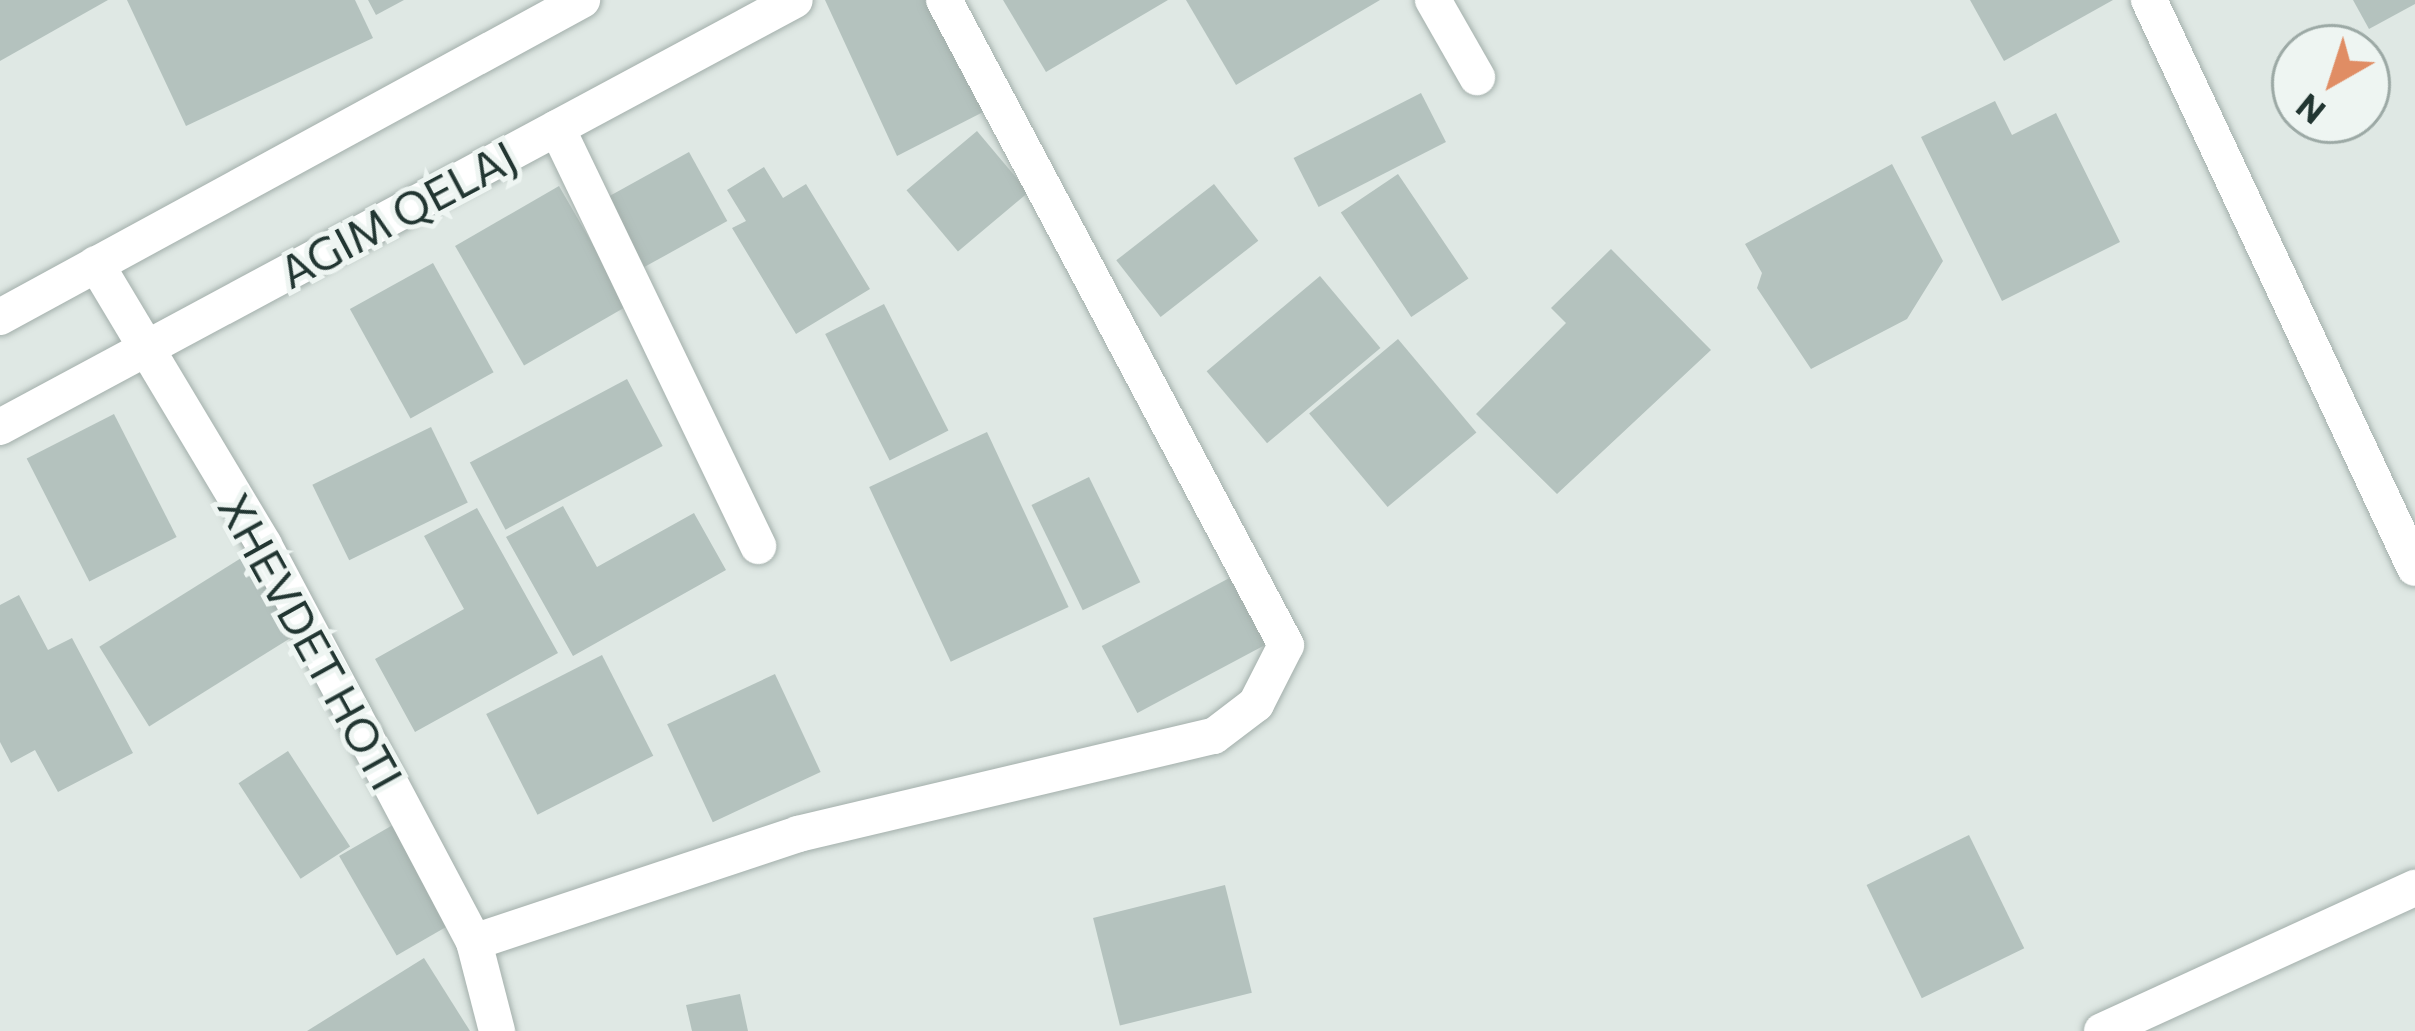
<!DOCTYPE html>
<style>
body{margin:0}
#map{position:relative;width:2415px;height:1031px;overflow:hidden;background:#dfe8e4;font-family:Commissioner,sans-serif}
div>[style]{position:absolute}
.building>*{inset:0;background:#b4c2be;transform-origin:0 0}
.roads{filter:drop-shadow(0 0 3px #a3afab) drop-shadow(0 0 3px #a3afab)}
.minor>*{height:36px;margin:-18px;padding:0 18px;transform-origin:18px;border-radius:18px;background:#fff}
.secondary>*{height:36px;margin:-18px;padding:0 18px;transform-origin:18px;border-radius:18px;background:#fff}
span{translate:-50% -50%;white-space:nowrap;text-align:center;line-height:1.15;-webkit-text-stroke:10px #eef5f2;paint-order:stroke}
.street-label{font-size:45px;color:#223632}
.north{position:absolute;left:2271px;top:24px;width:120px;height:120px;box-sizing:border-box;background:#eef5f2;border:3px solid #9ca9a5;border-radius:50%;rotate:219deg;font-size:33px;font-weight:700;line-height:48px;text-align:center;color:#223632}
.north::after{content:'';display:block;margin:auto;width:42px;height:54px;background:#e08d64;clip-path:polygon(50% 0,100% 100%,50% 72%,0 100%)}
</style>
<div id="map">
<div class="building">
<i style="clip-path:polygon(0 0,108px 0,0 61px)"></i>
<i style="clip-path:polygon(127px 0,355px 0,373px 38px,186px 126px)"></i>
<i style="clip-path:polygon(368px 0,404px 0,376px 15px)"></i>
<i style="clip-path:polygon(825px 0,933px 0,989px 109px,897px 156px)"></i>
<i style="clip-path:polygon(1003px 0,1168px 0,1046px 72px)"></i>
<i style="clip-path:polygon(1186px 0,1380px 0,1236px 85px)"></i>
<i style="clip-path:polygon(1970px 0,2113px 0,2004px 61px)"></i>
<i style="clip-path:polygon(2353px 0,2415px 0,2415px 4px,2369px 29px)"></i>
<i style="left:1421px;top:93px;width:55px;height:143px;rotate:63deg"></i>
<i style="clip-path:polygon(1995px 101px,2012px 135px,2056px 113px,2120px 242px,2002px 301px,1921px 137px)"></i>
<i style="left:977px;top:131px;width:80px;height:92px;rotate:50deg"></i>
<i style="left:689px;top:152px;width:79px;height:98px;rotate:61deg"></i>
<i style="clip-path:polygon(1892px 164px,1943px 261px,1907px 319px,1811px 369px,1757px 288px,1762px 273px,1745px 244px)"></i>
<i style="clip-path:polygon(764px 167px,783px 198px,806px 184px,870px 289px,796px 334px,732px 228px,746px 221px,727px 190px)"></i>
<i style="left:1398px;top:174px;width:126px;height:69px;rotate:56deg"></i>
<i style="left:1214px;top:184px;width:72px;height:124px;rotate:52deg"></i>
<i style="left:559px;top:186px;width:138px;height:120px;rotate:60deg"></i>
<i style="clip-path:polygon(1611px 249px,1711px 350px,1557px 494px,1476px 414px,1566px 323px,1551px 308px)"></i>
<i style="left:433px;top:263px;width:125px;height:95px;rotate:61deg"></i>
<i style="left:1320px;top:276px;width:94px;height:148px;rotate:50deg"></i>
<i style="left:884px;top:304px;width:142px;height:66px;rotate:63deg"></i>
<i style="left:1398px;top:339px;width:122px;height:116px;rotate:50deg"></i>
<i style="left:627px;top:379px;width:76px;height:178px;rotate:62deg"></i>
<i style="left:114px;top:414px;width:138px;height:98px;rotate:63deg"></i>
<i style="left:431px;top:427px;width:84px;height:132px;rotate:64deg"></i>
<i style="left:987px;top:432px;width:193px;height:130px;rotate:65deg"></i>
<i style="left:1089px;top:477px;width:117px;height:64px;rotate:64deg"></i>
<i style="clip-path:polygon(563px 506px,597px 567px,694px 513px,726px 570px,573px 656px,506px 537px)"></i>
<i style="clip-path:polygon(477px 508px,558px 653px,415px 732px,375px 659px,464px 609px,424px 536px)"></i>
<i style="left:246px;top:555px;width:94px;height:173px;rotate:58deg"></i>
<i style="left:1235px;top:575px;width:76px;height:151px;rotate:62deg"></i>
<i style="clip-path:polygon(19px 595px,48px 650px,72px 638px,133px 753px,58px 792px,35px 750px,11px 763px,0 742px,0 605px)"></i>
<i style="left:602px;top:655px;width:113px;height:130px;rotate:63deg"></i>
<i style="left:775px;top:674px;width:108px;height:119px;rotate:65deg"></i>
<i style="left:288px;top:751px;width:114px;height:59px;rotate:57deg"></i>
<i style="left:398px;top:822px;width:115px;height:68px;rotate:60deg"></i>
<i style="left:1969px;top:835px;width:126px;height:114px;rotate:64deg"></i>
<i style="left:1225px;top:885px;width:111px;height:136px;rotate:76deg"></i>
<i style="clip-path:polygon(424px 958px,470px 1031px,307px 1031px)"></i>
<i style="clip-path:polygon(740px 994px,748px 1031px,692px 1031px,686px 1005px)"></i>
</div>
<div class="roads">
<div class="minor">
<i style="left:1433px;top:0;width:89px;rotate:60.3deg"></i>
<i style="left:2149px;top:0;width:627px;rotate:64.91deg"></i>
<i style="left:557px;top:128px;width:464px;rotate:64.3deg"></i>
<i style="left:96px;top:264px;width:327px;rotate:59.1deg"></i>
<i style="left:264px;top:545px;width:449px;rotate:62.1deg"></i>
<i style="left:474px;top:942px;width:92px;rotate:75.5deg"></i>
<i style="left:474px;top:942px;width:342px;rotate:-18.4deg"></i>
<i style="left:798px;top:834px;width:427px;rotate:-13.3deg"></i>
<i style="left:1214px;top:736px;width:53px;rotate:-37.3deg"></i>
<i style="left:1256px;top:704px;width:66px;rotate:-63deg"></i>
<i style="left:1286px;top:645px;width:730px;rotate:-117.93deg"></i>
<i style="left:2102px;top:1031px;width:344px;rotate:-24.6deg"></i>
</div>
<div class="secondary">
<i style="left:0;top:317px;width:663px;rotate:-28.58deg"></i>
<i style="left:0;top:427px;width:902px;rotate:-28.24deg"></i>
</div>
</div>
<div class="street-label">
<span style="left:397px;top:213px;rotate:-28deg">AGIM QELAJ</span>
<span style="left:312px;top:641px;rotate:61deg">XHEVDET HOTI</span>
</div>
<div class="north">N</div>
</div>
